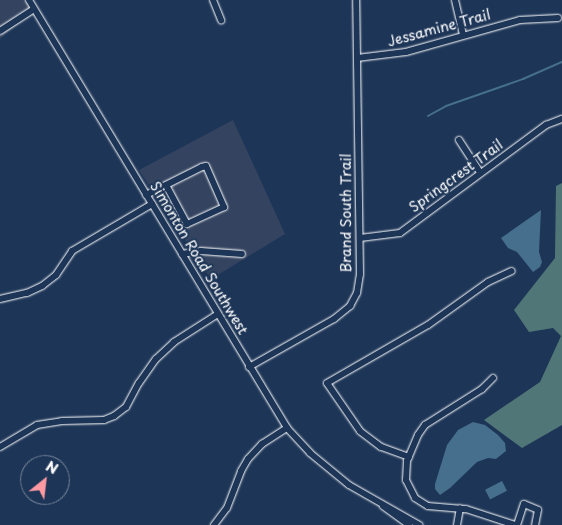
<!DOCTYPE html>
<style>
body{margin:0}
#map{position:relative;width:562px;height:525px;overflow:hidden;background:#1d3557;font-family:"Playpen Sans",sans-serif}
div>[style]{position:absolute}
.built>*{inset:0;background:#344460}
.green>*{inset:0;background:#517677}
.water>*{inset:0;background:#456f8d;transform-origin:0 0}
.stream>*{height:2px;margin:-1px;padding:0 1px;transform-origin:1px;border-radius:1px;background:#456f8d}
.roads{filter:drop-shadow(0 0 1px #fff) drop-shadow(0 0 1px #fff)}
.minor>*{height:6px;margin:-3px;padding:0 3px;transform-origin:3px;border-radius:3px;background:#1d3557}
span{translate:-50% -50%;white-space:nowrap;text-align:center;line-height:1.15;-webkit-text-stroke:4px #1d3557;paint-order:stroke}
.street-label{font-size:14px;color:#fff}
.north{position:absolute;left:20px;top:455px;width:50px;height:50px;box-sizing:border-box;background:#1d3557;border:1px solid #77869a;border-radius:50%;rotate:29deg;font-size:14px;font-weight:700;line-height:20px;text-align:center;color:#fff}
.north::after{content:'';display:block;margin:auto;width:18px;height:22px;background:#ff9aa2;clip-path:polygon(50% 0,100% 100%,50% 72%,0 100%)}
</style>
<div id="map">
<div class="built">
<i style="clip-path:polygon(0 0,33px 0,37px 7px,0 39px)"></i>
<i style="clip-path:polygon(233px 120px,285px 234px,211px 279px,139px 170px)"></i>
</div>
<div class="green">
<i style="clip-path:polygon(562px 183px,562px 425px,522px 448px,484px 420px,540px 382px,561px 336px,553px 328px,529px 332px,514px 310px,555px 258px,556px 186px)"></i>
</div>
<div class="water">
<i style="clip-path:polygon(541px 210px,539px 252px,542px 262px,540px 267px,533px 272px,517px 252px,508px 248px,501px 238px)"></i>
<i style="clip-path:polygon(473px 422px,485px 425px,498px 435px,505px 443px,506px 451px,496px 459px,488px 458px,477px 462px,450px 488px,440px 495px,435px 489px,435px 484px,447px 445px,458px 430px)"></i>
<i style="left:502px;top:481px;width:11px;height:19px;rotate:63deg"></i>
</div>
<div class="stream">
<i style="left:428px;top:116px;width:21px;rotate:-29deg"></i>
<i style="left:446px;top:106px;width:82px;rotate:-19.3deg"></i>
<i style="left:523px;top:79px;width:43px;rotate:-23.6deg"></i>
</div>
<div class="roads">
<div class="minor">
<i style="left:29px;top:0;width:500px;rotate:58.9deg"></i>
<i style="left:287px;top:428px;width:34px;rotate:47deg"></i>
<i style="left:310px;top:453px;width:50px;rotate:39.4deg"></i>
<i style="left:349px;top:485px;width:81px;rotate:29.7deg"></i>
<i style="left:213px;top:0;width:22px;rotate:68deg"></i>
<i style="left:455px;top:0;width:36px;rotate:77deg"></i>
<i style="left:0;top:31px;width:40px;rotate:-32.9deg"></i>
<i style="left:357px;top:58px;width:49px;rotate:-7deg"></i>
<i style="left:406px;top:52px;width:118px;rotate:-15.7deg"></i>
<i style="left:520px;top:20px;width:38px;rotate:-3deg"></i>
<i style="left:459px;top:140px;width:38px;rotate:57deg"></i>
<i style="left:146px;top:195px;width:63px;rotate:-26.6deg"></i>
<i style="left:202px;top:167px;width:4px;rotate:-14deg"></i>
<i style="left:206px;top:166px;width:45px;rotate:66.3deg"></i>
<i style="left:224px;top:207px;width:41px;rotate:155.3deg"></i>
<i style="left:187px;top:224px;width:44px;rotate:-118.3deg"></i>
<i style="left:360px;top:238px;width:40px;rotate:-7.1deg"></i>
<i style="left:400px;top:233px;width:182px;rotate:-36.5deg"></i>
<i style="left:546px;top:125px;width:17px;rotate:-21deg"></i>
<i style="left:182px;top:254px;width:19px;rotate:-9deg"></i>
<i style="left:201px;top:251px;width:41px;rotate:4.2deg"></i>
<i style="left:0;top:299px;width:28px;rotate:-13deg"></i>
<i style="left:27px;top:293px;width:17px;rotate:-25deg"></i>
<i style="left:42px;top:286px;width:18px;rotate:-38deg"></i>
<i style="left:56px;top:275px;width:29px;rotate:-56deg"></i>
<i style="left:72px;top:251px;width:93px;rotate:-30.4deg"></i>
<i style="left:249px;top:367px;width:98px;rotate:-29.5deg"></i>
<i style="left:334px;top:319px;width:21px;rotate:-39deg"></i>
<i style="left:350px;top:306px;width:15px;rotate:-62deg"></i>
<i style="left:357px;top:293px;width:19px;rotate:-81deg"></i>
<i style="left:360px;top:274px;width:274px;rotate:-90.8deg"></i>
<i style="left:493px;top:378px;width:16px;rotate:135deg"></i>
<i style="left:482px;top:389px;width:67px;rotate:147.7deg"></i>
<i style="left:425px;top:425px;width:12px;rotate:125deg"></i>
<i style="left:418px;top:435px;width:28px;rotate:113deg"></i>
<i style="left:407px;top:461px;width:19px;rotate:93deg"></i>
<i style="left:406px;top:480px;width:20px;rotate:63deg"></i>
<i style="left:415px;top:498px;width:15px;rotate:32deg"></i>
<i style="left:428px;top:506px;width:38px;rotate:5deg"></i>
<i style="left:466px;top:509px;width:52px;rotate:18.1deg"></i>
<i style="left:0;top:447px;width:43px;rotate:-30.7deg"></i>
<i style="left:37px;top:425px;width:25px;rotate:-9deg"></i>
<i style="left:62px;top:421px;width:42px;rotate:-1.4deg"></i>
<i style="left:104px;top:420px;width:11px;rotate:-22deg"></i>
<i style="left:114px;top:416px;width:15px;rotate:-37deg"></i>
<i style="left:126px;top:407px;width:27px;rotate:-62deg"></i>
<i style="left:139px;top:383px;width:29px;rotate:-55deg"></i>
<i style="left:156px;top:359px;width:25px;rotate:-43deg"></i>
<i style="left:174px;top:342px;width:52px;rotate:-32.5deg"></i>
<i style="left:409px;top:457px;width:30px;rotate:-160deg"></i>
<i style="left:381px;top:447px;width:26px;rotate:-143deg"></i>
<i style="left:360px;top:431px;width:58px;rotate:-124.5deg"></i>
<i style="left:327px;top:383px;width:116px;rotate:-29.9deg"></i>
<i style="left:428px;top:325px;width:74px;rotate:-35.6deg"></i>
<i style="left:488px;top:282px;width:26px;rotate:-25deg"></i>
<i style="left:383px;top:506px;width:32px;rotate:36deg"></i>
<i style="left:214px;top:525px;width:21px;rotate:-53deg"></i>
<i style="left:227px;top:508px;width:40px;rotate:-69deg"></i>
<i style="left:241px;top:471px;width:14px;rotate:-60deg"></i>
<i style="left:248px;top:459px;width:21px;rotate:-47deg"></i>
<i style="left:262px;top:444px;width:30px;rotate:-33deg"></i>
<i style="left:457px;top:525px;width:17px;rotate:-80deg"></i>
<i style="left:517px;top:525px;width:22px;rotate:-72deg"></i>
<i style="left:524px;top:504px;width:15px;rotate:23deg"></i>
<i style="left:538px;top:510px;width:15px;rotate:101deg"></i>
</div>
</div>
<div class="street-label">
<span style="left:439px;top:28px;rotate:-15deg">Jessamine Trail</span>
<span style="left:456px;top:176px;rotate:-36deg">Springcrest Trail</span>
<span style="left:346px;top:213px;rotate:-90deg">Brand South Trail</span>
<span style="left:199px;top:258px;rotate:59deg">Simonton Road Southwest</span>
</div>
<div class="north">N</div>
</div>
